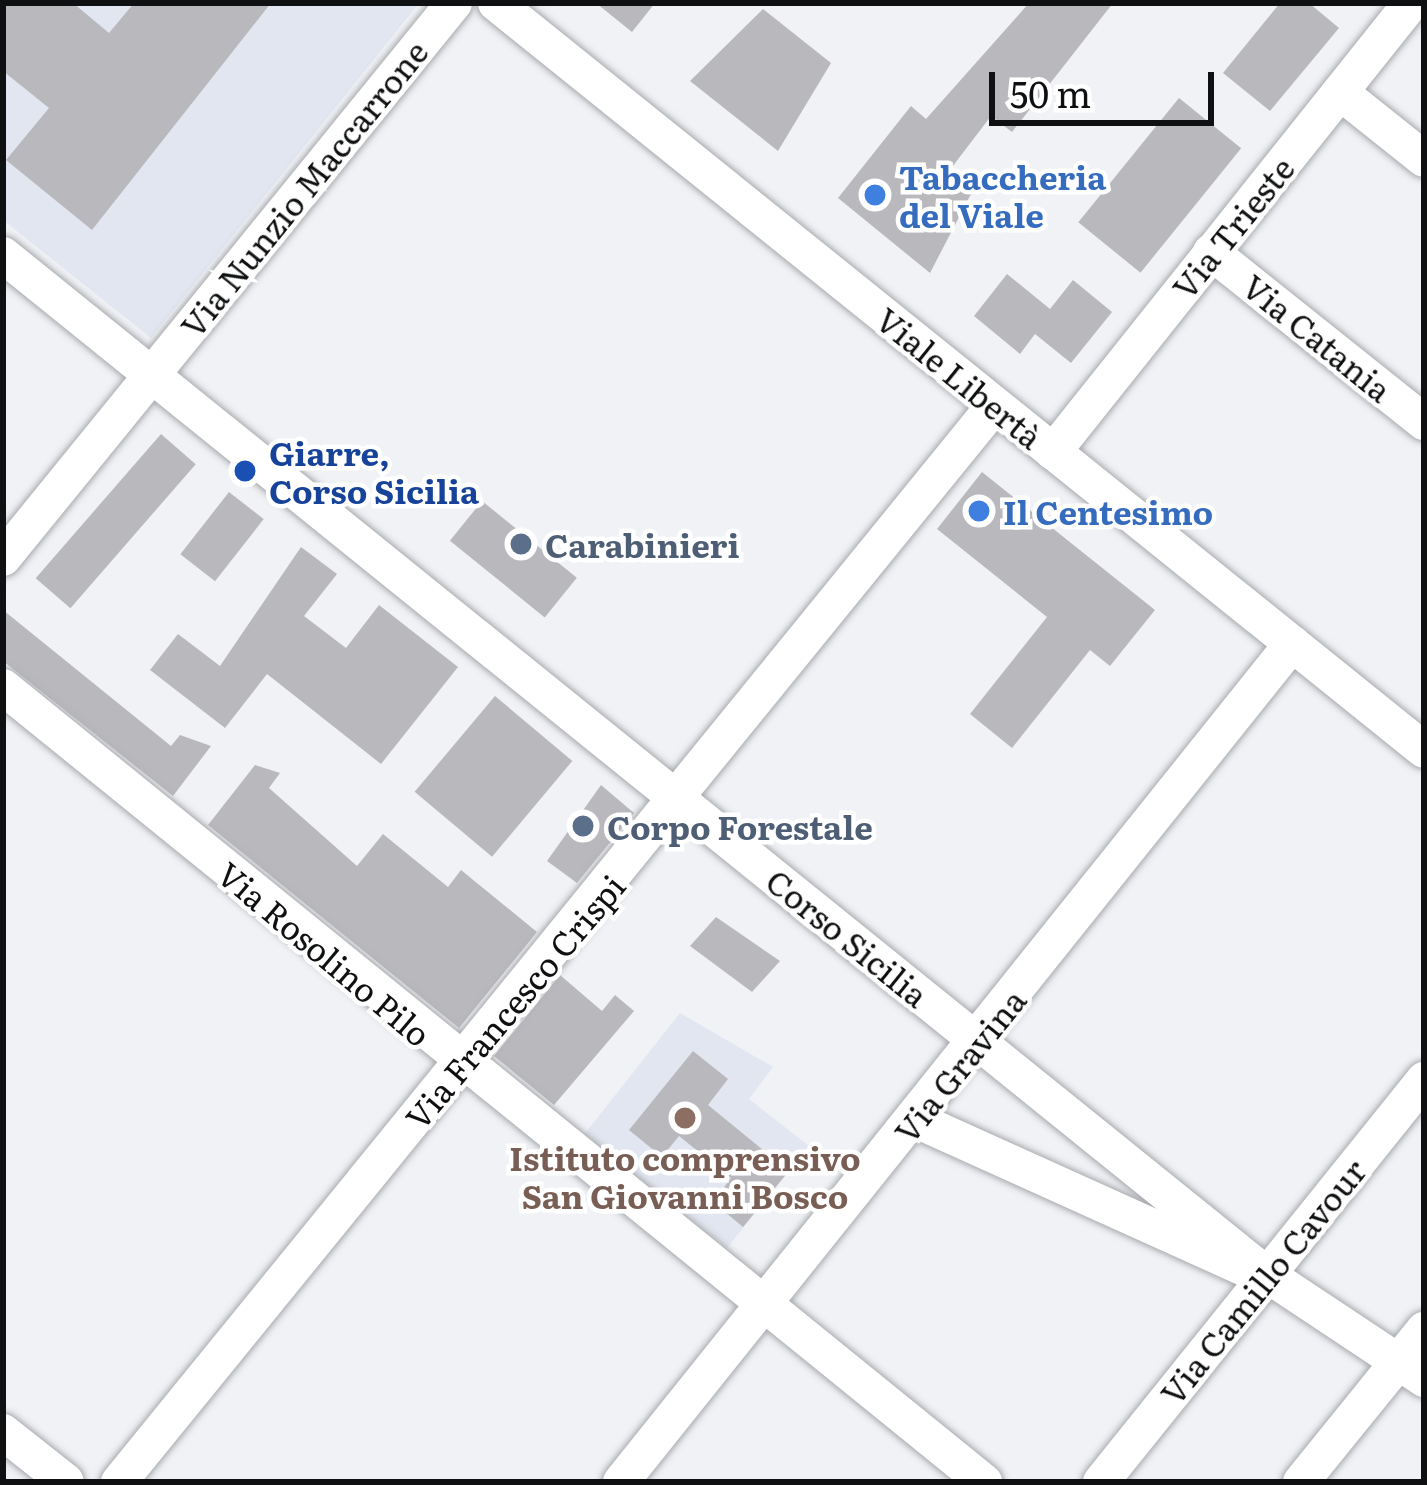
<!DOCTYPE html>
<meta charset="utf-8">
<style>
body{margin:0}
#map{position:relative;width:1427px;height:1485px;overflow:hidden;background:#f0f2f6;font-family:Literata,serif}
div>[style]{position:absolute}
.built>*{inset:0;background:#e2e6f0}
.building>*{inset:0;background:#b9b9bd;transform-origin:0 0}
.roads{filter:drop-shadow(0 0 3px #a9abae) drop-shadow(0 0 3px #a9abae)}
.minor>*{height:36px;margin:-18px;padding:0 18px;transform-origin:18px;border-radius:18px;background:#fff}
.dots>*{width:33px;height:33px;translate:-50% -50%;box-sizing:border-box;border:6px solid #fff;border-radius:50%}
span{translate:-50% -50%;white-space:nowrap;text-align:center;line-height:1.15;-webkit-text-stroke:9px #fff;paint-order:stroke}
.shop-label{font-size:33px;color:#366cbe;font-weight:700}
.left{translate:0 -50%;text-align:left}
.street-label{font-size:33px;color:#0f1011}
.transit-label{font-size:33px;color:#164399;font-weight:700}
.service-label{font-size:33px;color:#4e5e75;font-weight:700}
.education-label{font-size:33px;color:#785e54;font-weight:700}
.frame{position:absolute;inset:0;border:6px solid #0f1011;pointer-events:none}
.scale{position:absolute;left:989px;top:72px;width:225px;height:54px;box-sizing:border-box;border:6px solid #0f1011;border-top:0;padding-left:15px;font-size:36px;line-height:42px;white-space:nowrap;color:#0f1011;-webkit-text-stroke:9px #fff;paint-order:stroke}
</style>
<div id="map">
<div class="built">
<i style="clip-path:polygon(3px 3px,419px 3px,151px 338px,3px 220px)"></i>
<i style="clip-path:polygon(680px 1013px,773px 1067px,749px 1099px,809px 1146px,727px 1248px,583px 1136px)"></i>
</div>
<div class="building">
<i style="clip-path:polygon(3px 3px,73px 3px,109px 33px,134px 3px,271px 3px,92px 230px,6px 160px,49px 108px,3px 71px)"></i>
<i style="clip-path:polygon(596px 3px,655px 3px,632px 32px)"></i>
<i style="clip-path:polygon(1029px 3px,1113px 3px,1012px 132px,991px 116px,946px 175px,971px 194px,930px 273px,838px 198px,911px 106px,926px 119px)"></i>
<i style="clip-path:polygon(1280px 3px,1309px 3px,1339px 28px,1270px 111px,1223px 73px)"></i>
<i style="clip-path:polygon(763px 9px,831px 63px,778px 151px,690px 81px)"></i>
<i style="left:1179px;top:98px;width:80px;height:160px;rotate:39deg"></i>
<i style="clip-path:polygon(1007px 274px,1050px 309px,1073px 280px,1112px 312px,1071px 363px,1035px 334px,1020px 354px,974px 316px)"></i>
<i style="left:161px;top:434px;width:46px;height:191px;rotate:41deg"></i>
<i style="clip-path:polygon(982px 472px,1155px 610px,1110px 666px,1090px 650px,1012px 748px,970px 714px,1047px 617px,937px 529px)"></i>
<i style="left:229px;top:492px;width:44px;height:79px;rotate:38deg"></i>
<i style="left:482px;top:501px;width:122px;height:51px;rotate:39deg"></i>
<i style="clip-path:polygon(301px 547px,337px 574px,304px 616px,346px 648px,379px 605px,458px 667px,381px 764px,267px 674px,225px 728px,150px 670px,178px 634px,220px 666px)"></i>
<i style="clip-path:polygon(3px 610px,171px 746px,180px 735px,211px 746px,173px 796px,3px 661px)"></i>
<i style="left:495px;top:696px;width:101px;height:125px;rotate:40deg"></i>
<i style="clip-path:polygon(255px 765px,280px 773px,269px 788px,357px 866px,383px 834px,448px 887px,461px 870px,537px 932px,459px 1028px,208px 825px)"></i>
<i style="clip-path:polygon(601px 785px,634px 813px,577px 883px,547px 861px)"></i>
<i style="clip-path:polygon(716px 917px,780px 961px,752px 992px,690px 946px)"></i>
<i style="clip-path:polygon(560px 975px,602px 1011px,615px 995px,634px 1011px,554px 1105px,494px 1056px)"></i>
<i style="clip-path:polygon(693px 1051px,728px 1079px,708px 1105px,789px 1171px,743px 1227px,713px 1202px,731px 1178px,679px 1136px,662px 1157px,629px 1130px)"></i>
</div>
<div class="roads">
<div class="minor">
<i style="left:496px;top:3px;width:1191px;rotate:38.83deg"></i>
<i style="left:1340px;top:92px;width:107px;rotate:38.6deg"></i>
<i style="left:1211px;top:252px;width:273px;rotate:38.6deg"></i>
<i style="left:3px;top:255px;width:1623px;rotate:38.9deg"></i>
<i style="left:1266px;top:1274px;width:190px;rotate:33.6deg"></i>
<i style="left:1053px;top:452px;width:574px;rotate:-51.43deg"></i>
<i style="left:3px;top:558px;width:715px;rotate:-50.9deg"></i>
<i style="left:3px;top:687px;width:1263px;rotate:39.02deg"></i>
<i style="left:914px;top:1119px;width:362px;rotate:24.3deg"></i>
<i style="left:3px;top:1432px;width:80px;rotate:38.4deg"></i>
<i style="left:119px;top:1482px;width:1388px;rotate:-50.88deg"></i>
<i style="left:621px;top:1482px;width:1074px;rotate:-51.32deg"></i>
<i style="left:1101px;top:1482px;width:516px;rotate:-51.22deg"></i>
<i style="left:1301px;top:1482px;width:196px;rotate:-51deg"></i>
</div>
</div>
<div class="dots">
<i style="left:875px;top:195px;background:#3f7fe0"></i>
<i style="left:245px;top:471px;background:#1a4fb4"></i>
<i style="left:979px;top:511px;background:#3f7fe0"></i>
<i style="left:521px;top:544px;background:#5c6f8a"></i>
<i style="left:583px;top:826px;background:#5c6f8a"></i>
<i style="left:685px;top:1118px;background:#8d6e63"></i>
</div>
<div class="shop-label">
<span class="left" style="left:899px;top:195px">Tabaccheria<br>del Viale</span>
<span class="left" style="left:1003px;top:511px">Il Centesimo</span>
</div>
<div class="street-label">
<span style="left:303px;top:188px;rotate:-51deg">Via Nunzio Maccarrone</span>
<span style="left:1232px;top:227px;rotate:-51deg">Via Trieste</span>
<span style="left:1318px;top:337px;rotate:39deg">Via Catania</span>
<span style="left:960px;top:377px;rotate:39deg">Viale Libertà</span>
<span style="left:848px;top:937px;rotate:39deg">Corso Sicilia</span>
<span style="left:325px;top:953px;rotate:40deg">Via Rosolino Pilo</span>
<span style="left:514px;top:1001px;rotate:-50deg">Via Francesco Crispi</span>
<span style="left:959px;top:1065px;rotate:-51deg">Via Gravina</span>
<span style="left:1262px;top:1281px;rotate:-51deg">Via Camillo Cavour</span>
</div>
<div class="transit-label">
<span class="left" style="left:269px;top:471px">Giarre,<br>Corso Sicilia</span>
</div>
<div class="service-label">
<span class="left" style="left:545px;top:544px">Carabinieri</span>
<span class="left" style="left:607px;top:826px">Corpo Forestale</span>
</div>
<div class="education-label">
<span style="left:685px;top:1176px">Istituto comprensivo<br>San Giovanni Bosco</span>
</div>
<div class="frame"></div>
<div class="scale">50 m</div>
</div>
